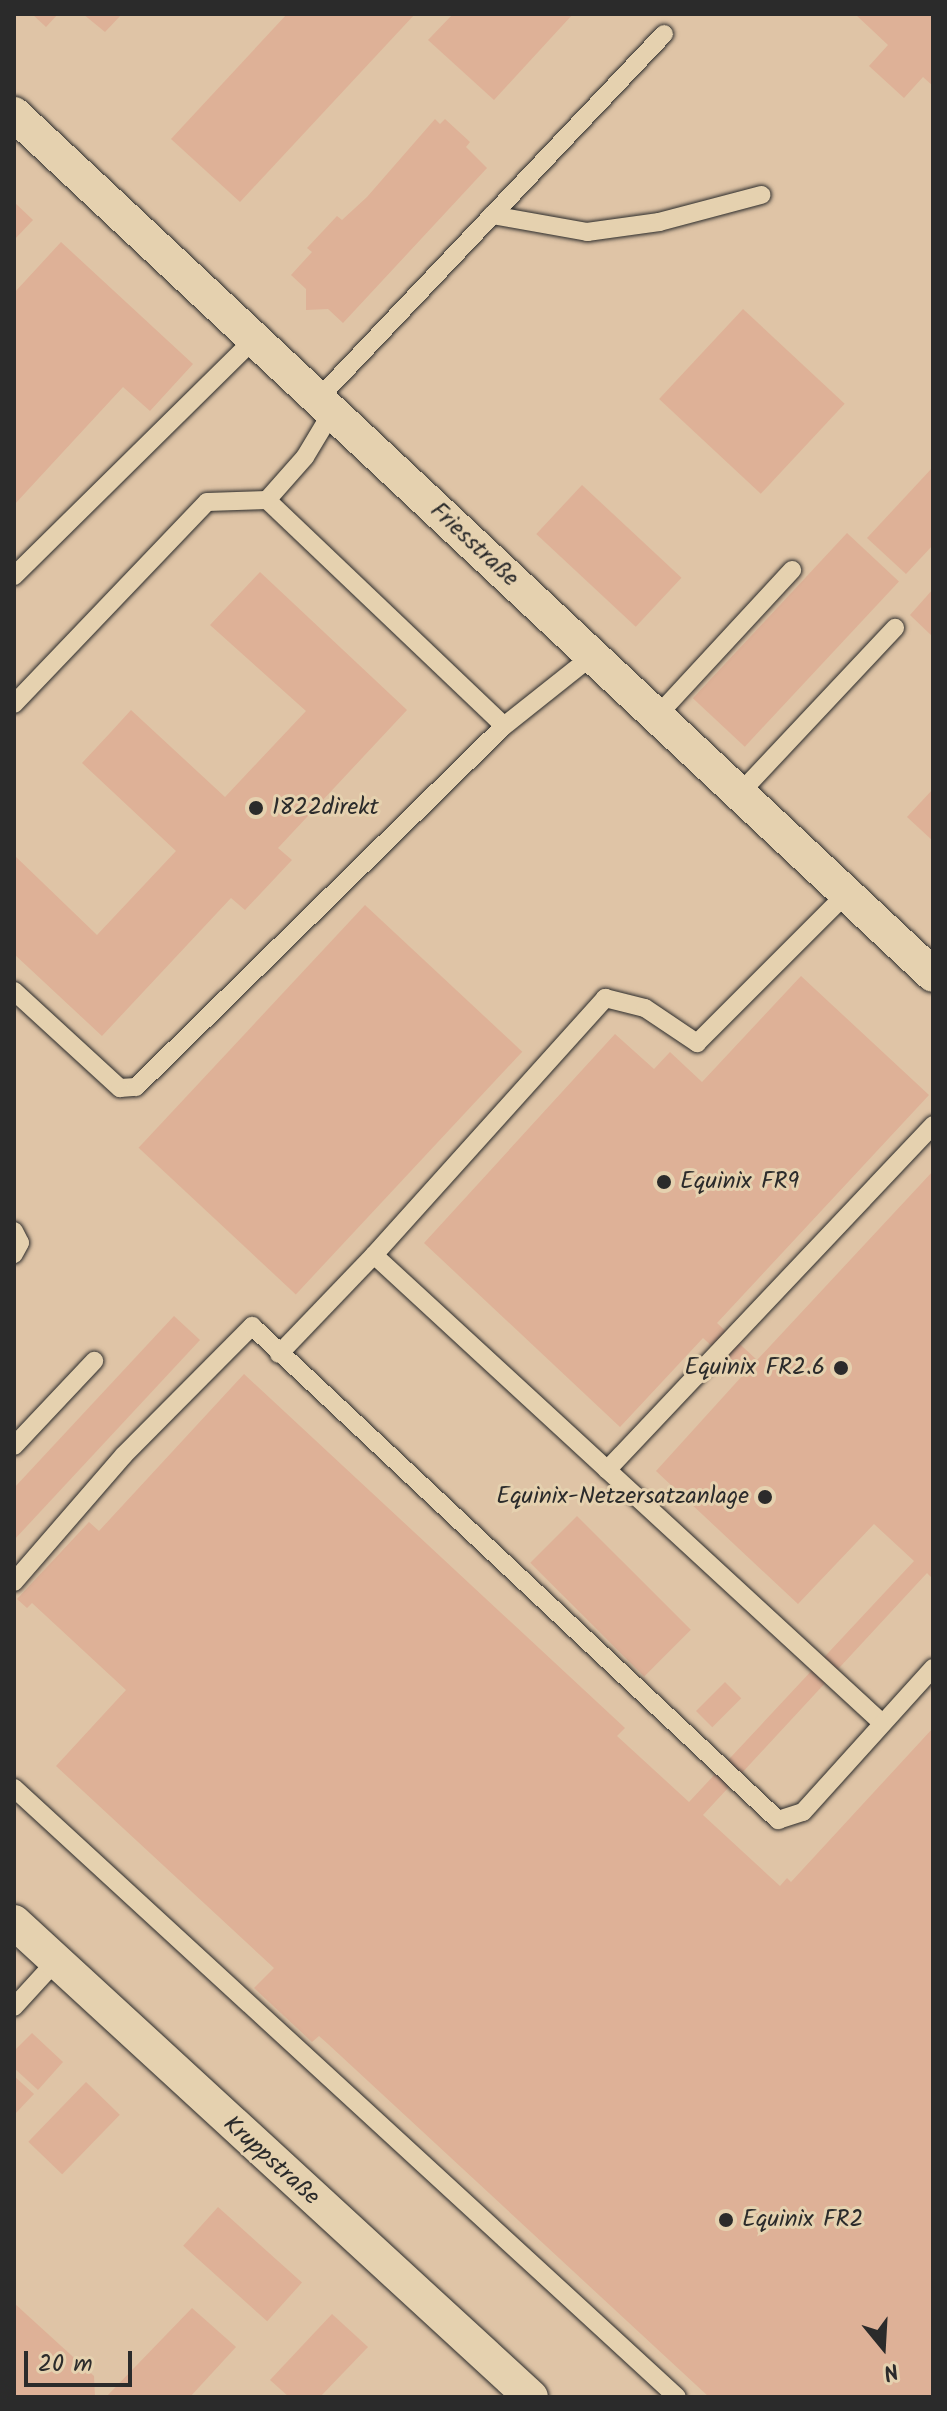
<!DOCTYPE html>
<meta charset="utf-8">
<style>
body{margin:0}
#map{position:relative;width:947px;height:2411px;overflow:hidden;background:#e5d1af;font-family:Kalam,sans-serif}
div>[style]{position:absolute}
.built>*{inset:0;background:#dfc4a6;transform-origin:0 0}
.building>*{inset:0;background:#deb197;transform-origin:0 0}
.roads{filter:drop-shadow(0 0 2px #2b2b2b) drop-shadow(0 0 2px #2b2b2b)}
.service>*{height:18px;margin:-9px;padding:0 9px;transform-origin:9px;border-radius:9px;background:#e5d1af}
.minor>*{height:34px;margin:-17px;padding:0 17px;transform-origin:17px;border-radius:17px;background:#e5d1af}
.dots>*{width:22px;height:22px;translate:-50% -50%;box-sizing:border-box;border:4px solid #e5d1af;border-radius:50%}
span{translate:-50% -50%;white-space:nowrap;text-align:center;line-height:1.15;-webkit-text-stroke:6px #e5d1af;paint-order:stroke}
.street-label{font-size:24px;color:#2b2b2b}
.poi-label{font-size:24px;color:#2b2b2b}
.left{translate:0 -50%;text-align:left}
.right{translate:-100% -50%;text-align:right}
.frame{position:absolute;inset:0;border:16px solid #2b2b2b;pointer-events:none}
.north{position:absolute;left:843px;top:2307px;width:80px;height:80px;-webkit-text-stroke:6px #e5d1af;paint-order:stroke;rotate:162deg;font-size:22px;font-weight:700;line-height:32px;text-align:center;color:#2b2b2b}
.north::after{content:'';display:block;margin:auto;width:28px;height:36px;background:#2b2b2b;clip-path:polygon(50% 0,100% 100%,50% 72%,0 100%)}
.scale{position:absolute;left:24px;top:2351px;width:108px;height:36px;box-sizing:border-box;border:4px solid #2b2b2b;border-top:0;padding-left:10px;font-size:24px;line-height:28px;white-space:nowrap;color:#2b2b2b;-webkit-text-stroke:6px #e5d1af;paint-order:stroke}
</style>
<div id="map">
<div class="built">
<i style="left:14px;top:14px;width:919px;height:2383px"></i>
</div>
<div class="building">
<i style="clip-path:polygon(32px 14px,58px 14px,46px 27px)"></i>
<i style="clip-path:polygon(83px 14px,122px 14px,105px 32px)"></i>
<i style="clip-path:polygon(287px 14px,415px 14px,240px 202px,171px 139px)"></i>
<i style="clip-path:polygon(453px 14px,573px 14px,494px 100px,428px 40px)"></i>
<i style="clip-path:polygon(855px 14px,933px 14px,933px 86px,923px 77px,904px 98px,869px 66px,888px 45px)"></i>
<i style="clip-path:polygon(435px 119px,440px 124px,445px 119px,470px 142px,466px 147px,487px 168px,343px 323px,328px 309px,306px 310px,306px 289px,291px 275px,312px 252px,307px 248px,337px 216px,342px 220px,367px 197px)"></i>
<i style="clip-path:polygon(14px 202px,33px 220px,14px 240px)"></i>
<i style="clip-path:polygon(61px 242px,193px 364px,150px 411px,123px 387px,14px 505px,14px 293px)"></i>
<i style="left:743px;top:309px;width:139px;height:123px;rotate:43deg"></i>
<i style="clip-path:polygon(933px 467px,933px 545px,906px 574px,867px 538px)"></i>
<i style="left:582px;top:485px;width:136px;height:67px;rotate:43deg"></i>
<i style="left:847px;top:533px;width:71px;height:226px;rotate:43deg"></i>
<i style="clip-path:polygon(260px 572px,407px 710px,278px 848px,292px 860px,245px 910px,231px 898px,102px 1036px,14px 954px,14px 855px,97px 935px,176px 851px,82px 763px,110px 733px,131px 710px,225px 797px,306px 711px,210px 625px)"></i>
<i style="clip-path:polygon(933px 589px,933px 637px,910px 615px)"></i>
<i style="clip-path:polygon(933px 789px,933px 841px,907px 817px)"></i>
<i style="left:365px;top:905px;width:215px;height:332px;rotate:43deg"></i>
<i style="clip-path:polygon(801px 976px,929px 1095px,717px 1323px,757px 1360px,933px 1171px,933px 1579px,927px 1573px,703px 1815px,780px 1886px,787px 1878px,791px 1882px,933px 1728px,933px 2397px,709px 2397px,328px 2044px,319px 2036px,312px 2042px,254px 1988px,274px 1968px,56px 1766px,126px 1690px,32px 1603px,27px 1608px,17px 1599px,89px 1522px,99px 1531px,244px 1374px,625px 1728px,617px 1736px,689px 1802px,914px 1561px,874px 1524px,798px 1604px,656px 1471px,743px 1375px,703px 1338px,620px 1427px,424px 1243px,615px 1034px,654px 1069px,670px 1052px,702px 1082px)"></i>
<i style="clip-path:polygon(174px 1316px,200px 1340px,14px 1540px,14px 1488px)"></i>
<i style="left:577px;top:1516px;width:161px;height:66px;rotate:45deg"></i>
<i style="left:725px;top:1682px;width:23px;height:41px;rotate:45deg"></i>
<i style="clip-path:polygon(32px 2033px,63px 2062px,38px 2090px,14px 2068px,14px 2051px)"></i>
<i style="clip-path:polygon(14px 2076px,34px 2094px,14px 2115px)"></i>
<i style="left:86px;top:2082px;width:47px;height:83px;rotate:44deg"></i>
<i style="left:218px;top:2207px;width:113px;height:52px;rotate:42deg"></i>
<i style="clip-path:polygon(14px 2303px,94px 2376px,95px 2397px,14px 2397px)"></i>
<i style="clip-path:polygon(192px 2308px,236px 2347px,190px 2397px,106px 2397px)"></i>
<i style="clip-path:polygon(332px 2314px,368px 2347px,320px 2397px,289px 2397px,270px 2380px)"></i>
</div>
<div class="roads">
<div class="service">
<i style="left:492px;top:215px;width:97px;rotate:10.1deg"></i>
<i style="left:587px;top:232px;width:73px;rotate:-7.9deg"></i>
<i style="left:659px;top:222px;width:106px;rotate:-14.8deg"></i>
<i style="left:318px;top:399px;width:503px;rotate:-46.53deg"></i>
<i style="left:332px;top:412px;width:52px;rotate:121deg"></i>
<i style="left:305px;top:457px;width:57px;rotate:131.5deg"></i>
<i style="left:267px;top:500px;width:327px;rotate:43.6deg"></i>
<i style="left:504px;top:726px;width:112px;rotate:-38.5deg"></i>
<i style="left:14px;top:576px;width:337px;rotate:-44.6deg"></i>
<i style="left:14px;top:704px;width:279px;rotate:-46.3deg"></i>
<i style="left:207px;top:502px;width:60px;rotate:-1.9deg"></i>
<i style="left:657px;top:716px;width:199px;rotate:-47.2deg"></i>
<i style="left:739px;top:794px;width:228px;rotate:-46.8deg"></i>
<i style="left:14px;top:991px;width:144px;rotate:42.5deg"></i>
<i style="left:120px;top:1088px;width:16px;rotate:-4deg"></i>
<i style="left:136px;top:1087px;width:516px;rotate:-44.45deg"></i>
<i style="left:14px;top:1231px;width:13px;rotate:63deg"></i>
<i style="left:20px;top:1243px;width:13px;rotate:119deg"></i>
<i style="left:374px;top:1255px;width:346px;rotate:-48deg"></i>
<i style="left:605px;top:998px;width:41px;rotate:14deg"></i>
<i style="left:645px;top:1008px;width:63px;rotate:33.9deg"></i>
<i style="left:697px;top:1043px;width:211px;rotate:-45deg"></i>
<i style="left:279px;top:1354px;width:137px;rotate:-46.2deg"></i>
<i style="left:374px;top:1255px;width:691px;rotate:42.65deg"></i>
<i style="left:14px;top:1446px;width:117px;rotate:-46.7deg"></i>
<i style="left:607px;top:1470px;width:475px;rotate:-46.6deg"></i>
<i style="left:14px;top:1582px;width:168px;rotate:-49.1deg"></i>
<i style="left:124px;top:1455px;width:182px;rotate:-45.2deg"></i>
<i style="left:252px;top:1326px;width:722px;rotate:43.2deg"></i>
<i style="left:778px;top:1820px;width:26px;rotate:-18deg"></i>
<i style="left:803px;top:1812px;width:194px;rotate:-47.9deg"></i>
<i style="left:14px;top:1788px;width:900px;rotate:42.57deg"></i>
<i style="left:14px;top:2007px;width:62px;rotate:-47.6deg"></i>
</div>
<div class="minor">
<i style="left:14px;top:114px;width:1259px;rotate:43.13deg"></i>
<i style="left:14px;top:1922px;width:702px;rotate:42.58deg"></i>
</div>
</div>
<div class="dots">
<i style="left:256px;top:808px;background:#2b2b2b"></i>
<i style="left:664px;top:1182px;background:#2b2b2b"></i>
<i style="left:841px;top:1368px;background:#2b2b2b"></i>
<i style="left:765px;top:1497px;background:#2b2b2b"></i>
<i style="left:726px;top:2220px;background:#2b2b2b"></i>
</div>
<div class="street-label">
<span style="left:474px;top:545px;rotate:43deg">Friesstraße</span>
<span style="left:271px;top:2161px;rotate:42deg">Kruppstraße</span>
</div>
<div class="poi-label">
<span class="left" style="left:272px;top:808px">1822direkt</span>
<span class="left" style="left:680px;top:1182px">Equinix FR9</span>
<span class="right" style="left:825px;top:1368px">Equinix FR2.6</span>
<span class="right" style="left:749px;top:1497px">Equinix-Netzersatzanlage</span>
<span class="left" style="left:742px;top:2220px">Equinix FR2</span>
</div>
<div class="frame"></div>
<div class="north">N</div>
<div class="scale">20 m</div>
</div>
